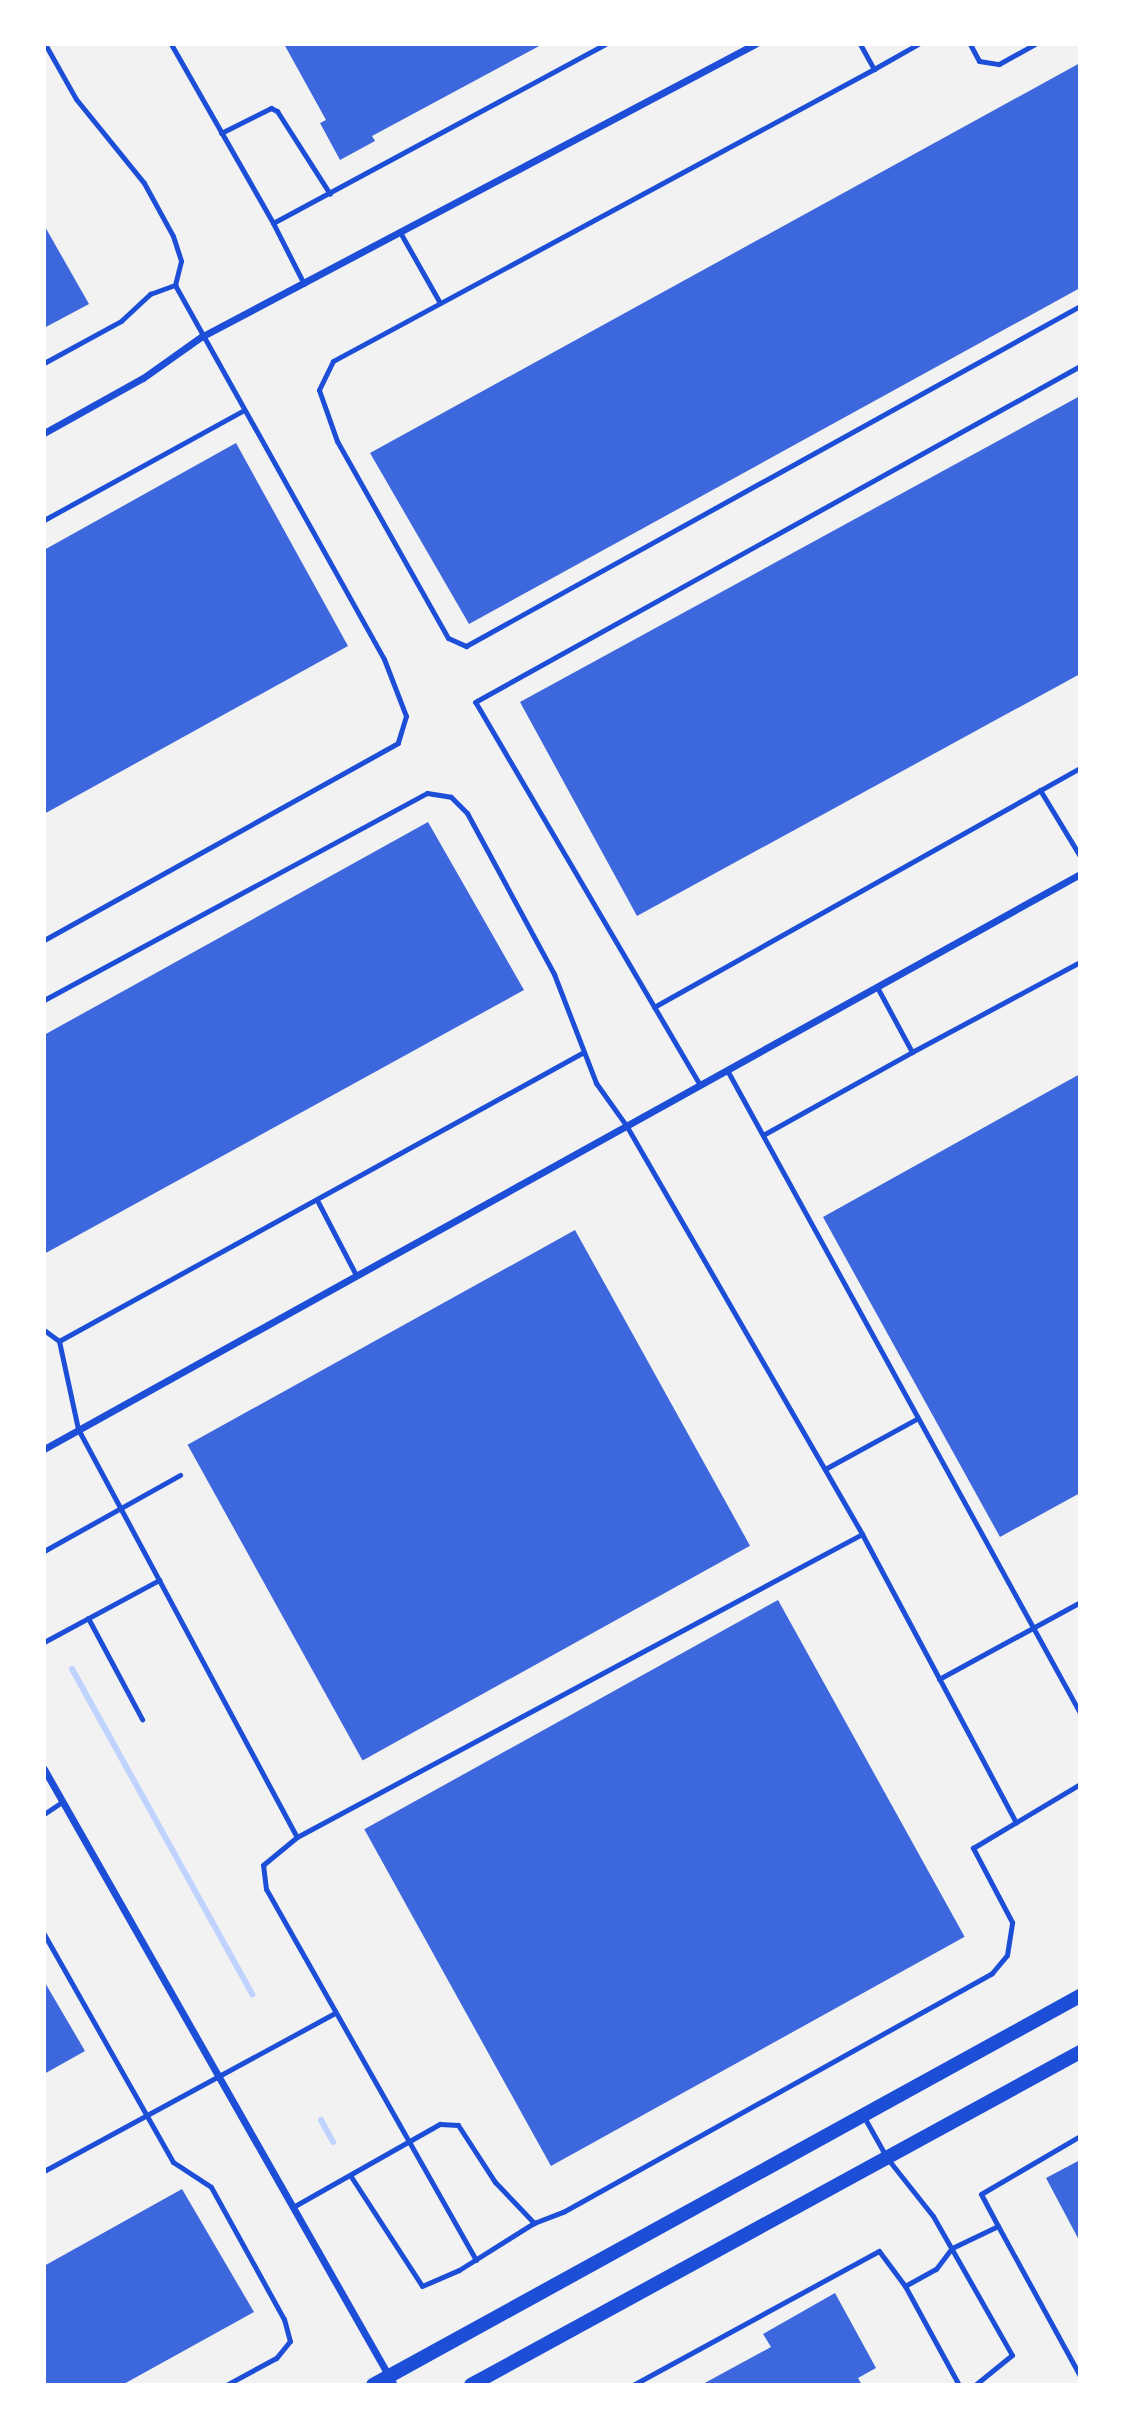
<!DOCTYPE html>
<style>
body{margin:0}
#map{position:relative;width:1124px;height:2429px;overflow:hidden;background:#f2f2f2;font-family:"Titillium Web",sans-serif}
div>[style]{position:absolute}
.stream>*{height:6px;margin:-3px;padding:0 3px;transform-origin:3px;border-radius:3px;background:#bfd3fe}
.building>*{inset:0;background:#3d67dc;transform-origin:0 0}
.service>*{height:5px;margin:-2.5px;padding:0 2.5px;transform-origin:2.5px;border-radius:2.5px;background:#1d4ed8}
.minor>*{height:7px;margin:-3.5px;padding:0 3.5px;transform-origin:3.5px;border-radius:3.5px;background:#1d4ed8}
.secondary>*{height:14px;margin:-7px;padding:0 7px;transform-origin:7px;border-radius:7px;background:#1d4ed8}
span{translate:-50% -50%;white-space:nowrap;text-align:center;line-height:1.15;-webkit-text-stroke:5px #fff;paint-order:stroke}
.frame{position:absolute;inset:0;border:46px solid #fff;pointer-events:none}
</style>
<div id="map">
<div class="stream">
<i style="left:72px;top:1669px;width:372px;rotate:61deg"></i>
<i style="left:321px;top:2120px;width:25px;rotate:61deg"></i>
</div>
<div class="building">
<i style="clip-path:polygon(284px 44px,543px 44px,372px 136px,375px 141px,340px 160px,320px 123px,326px 120px)"></i>
<i style="clip-path:polygon(1080px 63px,1080px 288px,469px 624px,370px 453px)"></i>
<i style="clip-path:polygon(44px 225px,89px 304px,44px 328px)"></i>
<i style="clip-path:polygon(1080px 396px,1080px 674px,637px 916px,520px 702px)"></i>
<i style="clip-path:polygon(236px 443px,348px 646px,44px 814px,44px 550px)"></i>
<i style="clip-path:polygon(428px 822px,524px 990px,44px 1254px,44px 1035px)"></i>
<i style="clip-path:polygon(1080px 1074px,1080px 1493px,1000px 1537px,823px 1217px)"></i>
<i style="left:575px;top:1230px;width:361px;height:443px;rotate:61deg"></i>
<i style="left:778px;top:1600px;width:385px;height:473px;rotate:61deg"></i>
<i style="clip-path:polygon(44px 1981px,85px 2051px,44px 2074px)"></i>
<i style="clip-path:polygon(1080px 2160px,1080px 2242px,1046px 2178px)"></i>
<i style="clip-path:polygon(182px 2189px,254px 2312px,122px 2385px,44px 2385px,44px 2266px)"></i>
<i style="clip-path:polygon(835px 2293px,876px 2368px,858px 2378px,862px 2385px,701px 2385px,771px 2347px,763px 2334px)"></i>
</div>
<div class="service">
<i style="left:45px;top:44px;width:63px;rotate:60.6deg"></i>
<i style="left:76px;top:99px;width:108px;rotate:51deg"></i>
<i style="left:144px;top:183px;width:60px;rotate:61.3deg"></i>
<i style="left:173px;top:236px;width:26px;rotate:72deg"></i>
<i style="left:181px;top:261px;width:25px;rotate:104deg"></i>
<i style="left:171px;top:44px;width:206px;rotate:60.3deg"></i>
<i style="left:860px;top:44px;width:29px;rotate:61deg"></i>
<i style="left:874px;top:69px;width:615px;rotate:151.64deg"></i>
<i style="left:333px;top:361px;width:32px;rotate:116deg"></i>
<i style="left:319px;top:390px;width:54px;rotate:70.6deg"></i>
<i style="left:337px;top:441px;width:226px;rotate:60.6deg"></i>
<i style="left:448px;top:638px;width:20px;rotate:24deg"></i>
<i style="left:466px;top:646px;width:702px;rotate:-28.98deg"></i>
<i style="left:970px;top:44px;width:19px;rotate:62deg"></i>
<i style="left:979px;top:61px;width:20px;rotate:9deg"></i>
<i style="left:999px;top:64px;width:41px;rotate:-29.1deg"></i>
<i style="left:874px;top:69px;width:51px;rotate:-29.6deg"></i>
<i style="left:221px;top:133px;width:56px;rotate:-26.6deg"></i>
<i style="left:271px;top:108px;width:7px;rotate:27deg"></i>
<i style="left:277px;top:111px;width:98px;rotate:57.4deg"></i>
<i style="left:401px;top:234px;width:79px;rotate:60.5deg"></i>
<i style="left:304px;top:284px;width:68px;rotate:-116.9deg"></i>
<i style="left:273px;top:223px;width:377px;rotate:-28.3deg"></i>
<i style="left:44px;top:363px;width:88px;rotate:-28.6deg"></i>
<i style="left:121px;top:321px;width:40px;rotate:-43deg"></i>
<i style="left:150px;top:294px;width:27px;rotate:-20deg"></i>
<i style="left:175px;top:285px;width:428px;rotate:60.8deg"></i>
<i style="left:384px;top:659px;width:61px;rotate:68.9deg"></i>
<i style="left:406px;top:716px;width:28px;rotate:107deg"></i>
<i style="left:398px;top:743px;width:405px;rotate:150.9deg"></i>
<i style="left:44px;top:520px;width:226px;rotate:-28.8deg"></i>
<i style="left:1040px;top:790px;width:77px;rotate:58.8deg"></i>
<i style="left:877px;top:987px;width:74px;rotate:61.7deg"></i>
<i style="left:912px;top:1052px;width:191px;rotate:-28.2deg"></i>
<i style="left:44px;top:1000px;width:435px;rotate:-28.4deg"></i>
<i style="left:427px;top:793px;width:24px;rotate:9deg"></i>
<i style="left:451px;top:797px;width:23px;rotate:45deg"></i>
<i style="left:467px;top:813px;width:183px;rotate:61.6deg"></i>
<i style="left:554px;top:974px;width:117px;rotate:68.9deg"></i>
<i style="left:596px;top:1083px;width:52px;rotate:54.5deg"></i>
<i style="left:626px;top:1125px;width:472px;rotate:60deg"></i>
<i style="left:654px;top:1007px;width:488px;rotate:-29.3deg"></i>
<i style="left:727px;top:1070px;width:734px;rotate:61.23deg"></i>
<i style="left:700px;top:1085px;width:444px;rotate:-120.4deg"></i>
<i style="left:475px;top:702px;width:692px;rotate:-29.05deg"></i>
<i style="left:763px;top:1135px;width:171px;rotate:-29.1deg"></i>
<i style="left:318px;top:1202px;width:82px;rotate:62.5deg"></i>
<i style="left:44px;top:1330px;width:19px;rotate:36deg"></i>
<i style="left:59px;top:1341px;width:90px;rotate:77.8deg"></i>
<i style="left:78px;top:1429px;width:463px;rotate:61.8deg"></i>
<i style="left:59px;top:1341px;width:597px;rotate:-28.84deg"></i>
<i style="left:825px;top:1469px;width:106px;rotate:-28.7deg"></i>
<i style="left:44px;top:1551px;width:156px;rotate:-29.2deg"></i>
<i style="left:88px;top:1618px;width:115px;rotate:61.9deg"></i>
<i style="left:44px;top:1642px;width:131px;rotate:-28.3deg"></i>
<i style="left:939px;top:1679px;width:161px;rotate:-28.6deg"></i>
<i style="left:44px;top:1814px;width:22px;rotate:-34deg"></i>
<i style="left:44px;top:1934px;width:262px;rotate:60.5deg"></i>
<i style="left:173px;top:2162px;width:45px;rotate:33.3deg"></i>
<i style="left:211px;top:2187px;width:151px;rotate:61.1deg"></i>
<i style="left:284px;top:2319px;width:23px;rotate:75deg"></i>
<i style="left:290px;top:2341px;width:22px;rotate:129deg"></i>
<i style="left:276px;top:2358px;width:57px;rotate:151.6deg"></i>
<i style="left:864px;top:2117px;width:47px;rotate:60.7deg"></i>
<i style="left:887px;top:2158px;width:74px;rotate:51.6deg"></i>
<i style="left:933px;top:2216px;width:160px;rotate:60.4deg"></i>
<i style="left:1012px;top:2355px;width:48px;rotate:141deg"></i>
<i style="left:44px;top:2171px;width:331px;rotate:-28.5deg"></i>
<i style="left:350px;top:2175px;width:132px;rotate:57deg"></i>
<i style="left:422px;top:2286px;width:40px;rotate:-23.4deg"></i>
<i style="left:459px;top:2270px;width:89px;rotate:-32.1deg"></i>
<i style="left:293px;top:2207px;width:169px;rotate:-29.5deg"></i>
<i style="left:440px;top:2124px;width:18px;rotate:3deg"></i>
<i style="left:458px;top:2125px;width:68px;rotate:57deg"></i>
<i style="left:495px;top:2182px;width:57px;rotate:46.4deg"></i>
<i style="left:534px;top:2223px;width:31px;rotate:-21deg"></i>
<i style="left:563px;top:2212px;width:491px;rotate:-29.1deg"></i>
<i style="left:992px;top:1973px;width:23px;rotate:-50deg"></i>
<i style="left:1007px;top:1955px;width:33px;rotate:-81deg"></i>
<i style="left:1012px;top:1922px;width:84px;rotate:-117.8deg"></i>
<i style="left:973px;top:1848px;width:125px;rotate:-30.9deg"></i>
<i style="left:998px;top:2226px;width:36px;rotate:-118deg"></i>
<i style="left:981px;top:2194px;width:115px;rotate:-30.4deg"></i>
<i style="left:476px;top:2260px;width:426px;rotate:-119.5deg"></i>
<i style="left:266px;top:1889px;width:24px;rotate:-97deg"></i>
<i style="left:263px;top:1865px;width:44px;rotate:-39.5deg"></i>
<i style="left:297px;top:1837px;width:641px;rotate:-28.2deg"></i>
<i style="left:862px;top:1534px;width:327px;rotate:61.9deg"></i>
<i style="left:905px;top:2286px;width:113px;rotate:61.4deg"></i>
<i style="left:633px;top:2385px;width:280px;rotate:-28.6deg"></i>
<i style="left:879px;top:2251px;width:44px;rotate:53.4deg"></i>
<i style="left:905px;top:2286px;width:35px;rotate:-29deg"></i>
<i style="left:936px;top:2269px;width:26px;rotate:-53deg"></i>
<i style="left:952px;top:2248px;width:51px;rotate:-25.6deg"></i>
<i style="left:998px;top:2226px;width:171px;rotate:61.3deg"></i>
</div>
<div class="minor">
<i style="left:44px;top:433px;width:113px;rotate:-29.1deg"></i>
<i style="left:143px;top:378px;width:71px;rotate:-35.3deg"></i>
<i style="left:201px;top:337px;width:627px;rotate:-27.87deg"></i>
<i style="left:44px;top:1449px;width:1185px;rotate:-29.03deg"></i>
<i style="left:44px;top:1769px;width:708px;rotate:60.4deg"></i>
</div>
<div class="secondary">
<i style="left:373px;top:2385px;width:807px;rotate:-28.82deg"></i>
<i style="left:471px;top:2385px;width:694px;rotate:-28.67deg"></i>
</div>
<div class="frame"></div>
</div>
